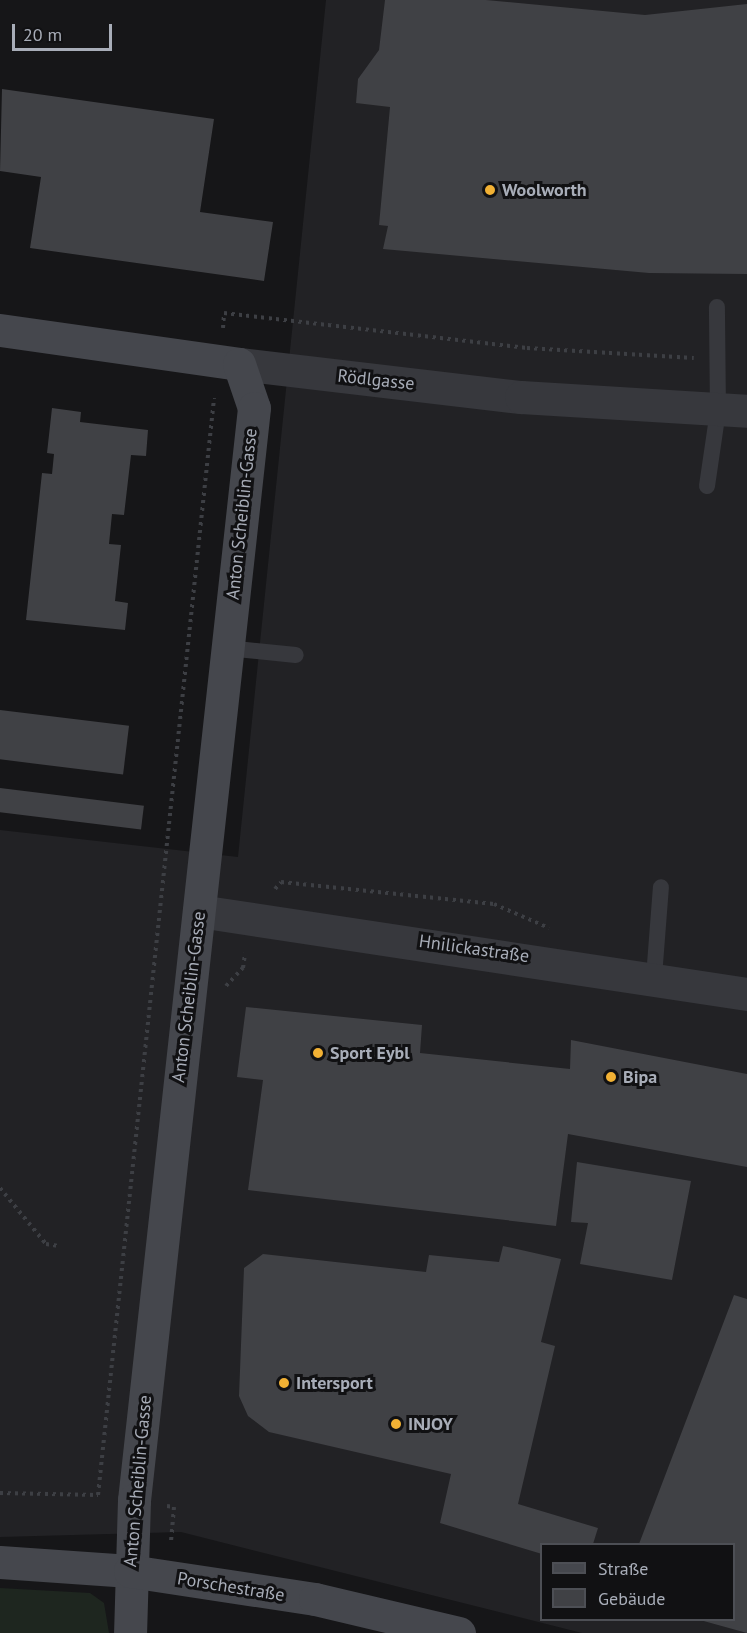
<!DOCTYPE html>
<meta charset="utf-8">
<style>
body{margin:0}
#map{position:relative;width:747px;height:1633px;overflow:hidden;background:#161618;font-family:"PT Sans",sans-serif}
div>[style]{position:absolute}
.built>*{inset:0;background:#222225}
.green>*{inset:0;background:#1e261f}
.building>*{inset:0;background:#404145;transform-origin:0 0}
.path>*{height:4px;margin-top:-2px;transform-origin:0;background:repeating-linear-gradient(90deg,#3d3f44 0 3px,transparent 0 7.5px)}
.lane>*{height:16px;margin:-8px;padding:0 8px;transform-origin:8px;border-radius:8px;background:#37383d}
.street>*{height:33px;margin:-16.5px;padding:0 16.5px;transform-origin:16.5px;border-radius:16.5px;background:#37383d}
.secondary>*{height:33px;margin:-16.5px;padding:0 16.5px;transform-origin:16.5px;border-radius:16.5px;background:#45474d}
.dots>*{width:16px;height:16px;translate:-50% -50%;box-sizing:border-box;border:3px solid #111113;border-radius:50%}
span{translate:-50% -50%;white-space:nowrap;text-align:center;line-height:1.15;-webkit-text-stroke:6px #111113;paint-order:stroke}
.poi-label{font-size:18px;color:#a8adb8;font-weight:700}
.left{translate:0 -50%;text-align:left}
.street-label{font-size:18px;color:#a8adb8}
.legend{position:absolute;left:540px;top:1543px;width:195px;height:78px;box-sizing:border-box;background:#111113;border:2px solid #4d4f55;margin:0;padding:8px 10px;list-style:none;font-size:18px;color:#a8adb8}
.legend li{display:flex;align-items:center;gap:12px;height:30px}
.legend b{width:30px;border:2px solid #4d4f55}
.scale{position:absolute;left:12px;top:24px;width:100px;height:27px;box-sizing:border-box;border:3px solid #a8adb8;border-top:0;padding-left:8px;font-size:18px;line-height:21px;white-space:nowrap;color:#a8adb8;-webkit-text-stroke:4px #111113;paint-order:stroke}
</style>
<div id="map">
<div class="built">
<i style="clip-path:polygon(evenodd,326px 0,747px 0,747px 1633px,582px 1633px,181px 1532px,0 1537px,0 830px,238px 857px,326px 0,542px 1544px,734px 1544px,734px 1620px,542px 1620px,542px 1544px)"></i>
</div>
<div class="green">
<i style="clip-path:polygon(0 1588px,90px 1593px,104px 1603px,109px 1633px,0 1633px)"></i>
</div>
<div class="building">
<i style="clip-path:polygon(385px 0,486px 0,645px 15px,747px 4px,747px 274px,649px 273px,383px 249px,388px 226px,379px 225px,390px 107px,356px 103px,358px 79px,379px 50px)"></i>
<i style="clip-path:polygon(2px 89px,214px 119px,200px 212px,273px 222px,264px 281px,30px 248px,41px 177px,0 171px)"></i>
<i style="clip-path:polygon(52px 408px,81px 412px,80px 422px,148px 430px,146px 456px,131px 455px,124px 515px,112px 514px,109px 544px,121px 545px,115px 601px,128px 603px,125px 630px,26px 620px,42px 473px,52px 474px,54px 454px,47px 453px)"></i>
<i style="left:0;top:710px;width:130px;height:49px;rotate:7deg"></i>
<i style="left:0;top:788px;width:145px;height:24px;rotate:7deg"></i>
<i style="clip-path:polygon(246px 1007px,422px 1025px,420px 1053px,570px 1069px,571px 1040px,747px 1074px,747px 1167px,568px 1134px,556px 1226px,248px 1190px,263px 1080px,237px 1077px)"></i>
<i style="clip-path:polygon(577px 1162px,691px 1181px,672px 1280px,580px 1264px,588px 1223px,571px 1222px)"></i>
<i style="clip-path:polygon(503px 1246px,561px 1259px,541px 1342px,555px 1346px,518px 1504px,598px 1528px,593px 1544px,542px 1544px,542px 1554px,440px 1523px,451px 1474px,269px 1432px,248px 1416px,239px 1396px,244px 1268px,263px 1254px,426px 1272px,429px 1255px,499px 1262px)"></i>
<i style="clip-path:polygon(734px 1295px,747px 1299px,747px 1633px,700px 1620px,734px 1620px,734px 1544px,639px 1544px)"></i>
</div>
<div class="path">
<i style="left:223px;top:328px;width:15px;rotate:-86deg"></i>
<i style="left:224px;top:313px;width:305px;rotate:6.6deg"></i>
<i style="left:527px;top:348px;width:167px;rotate:3.4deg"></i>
<i style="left:275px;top:889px;width:9px;rotate:-49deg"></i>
<i style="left:281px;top:882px;width:214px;rotate:5.9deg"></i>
<i style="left:494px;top:904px;width:60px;rotate:23.6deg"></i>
<i style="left:226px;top:986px;width:25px;rotate:-47deg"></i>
<i style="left:243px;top:968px;width:15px;rotate:-82deg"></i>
<i style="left:0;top:1188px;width:72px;rotate:50.6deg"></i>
<i style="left:46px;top:1244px;width:13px;rotate:9deg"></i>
<i style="left:0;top:1493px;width:98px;rotate:1.2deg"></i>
<i style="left:98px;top:1495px;width:1103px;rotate:-83.96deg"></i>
<i style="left:167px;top:1506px;width:7px;rotate:8deg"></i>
<i style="left:174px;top:1507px;width:37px;rotate:95deg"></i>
</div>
<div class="lane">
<i style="left:707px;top:486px;width:76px;rotate:-81.7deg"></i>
<i style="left:718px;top:411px;width:104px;rotate:-90.6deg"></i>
<i style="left:227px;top:648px;width:69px;rotate:5.8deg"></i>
<i style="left:654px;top:977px;width:90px;rotate:-85.6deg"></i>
</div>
<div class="street">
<i style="left:239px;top:364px;width:284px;rotate:6.7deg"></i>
<i style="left:521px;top:397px;width:226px;rotate:3.5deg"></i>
<i style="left:199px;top:911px;width:554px;rotate:8.61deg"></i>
</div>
<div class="secondary">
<i style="left:0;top:330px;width:241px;rotate:8.1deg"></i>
<i style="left:239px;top:364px;width:46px;rotate:71.2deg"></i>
<i style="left:254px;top:408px;width:1099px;rotate:96.27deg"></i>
<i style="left:134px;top:1500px;width:133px;rotate:91.7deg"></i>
<i style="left:0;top:1562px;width:130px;rotate:4deg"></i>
<i style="left:130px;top:1571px;width:187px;rotate:8.6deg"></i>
<i style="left:315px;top:1599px;width:148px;rotate:13.3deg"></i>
</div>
<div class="dots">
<i style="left:490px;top:190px;background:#f2b134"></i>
<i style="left:318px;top:1053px;background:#f2b134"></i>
<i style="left:611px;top:1077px;background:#f2b134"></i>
<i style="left:284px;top:1383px;background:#f2b134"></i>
<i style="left:396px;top:1424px;background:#f2b134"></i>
</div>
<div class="poi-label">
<span class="left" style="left:502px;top:190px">Woolworth</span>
<span class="left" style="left:330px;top:1053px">Sport Eybl</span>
<span class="left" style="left:623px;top:1077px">Bipa</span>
<span class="left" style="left:296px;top:1383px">Intersport</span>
<span class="left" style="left:408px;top:1424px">INJOY</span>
</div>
<div class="street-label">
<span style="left:376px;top:380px;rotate:6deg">Rödlgasse</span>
<span style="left:242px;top:514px;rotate:-84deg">Anton Scheiblin-Gasse</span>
<span style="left:474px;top:949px;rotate:8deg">Hnilickastraße</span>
<span style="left:189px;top:997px;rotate:-83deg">Anton Scheiblin-Gasse</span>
<span style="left:138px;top:1481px;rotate:-85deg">Anton Scheiblin-Gasse</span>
<span style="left:231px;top:1587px;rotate:9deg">Porschestraße</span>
</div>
<ul class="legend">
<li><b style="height:8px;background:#45474d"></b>Straße</li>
<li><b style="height:16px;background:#404145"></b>Gebäude</li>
</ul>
<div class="scale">20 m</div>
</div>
